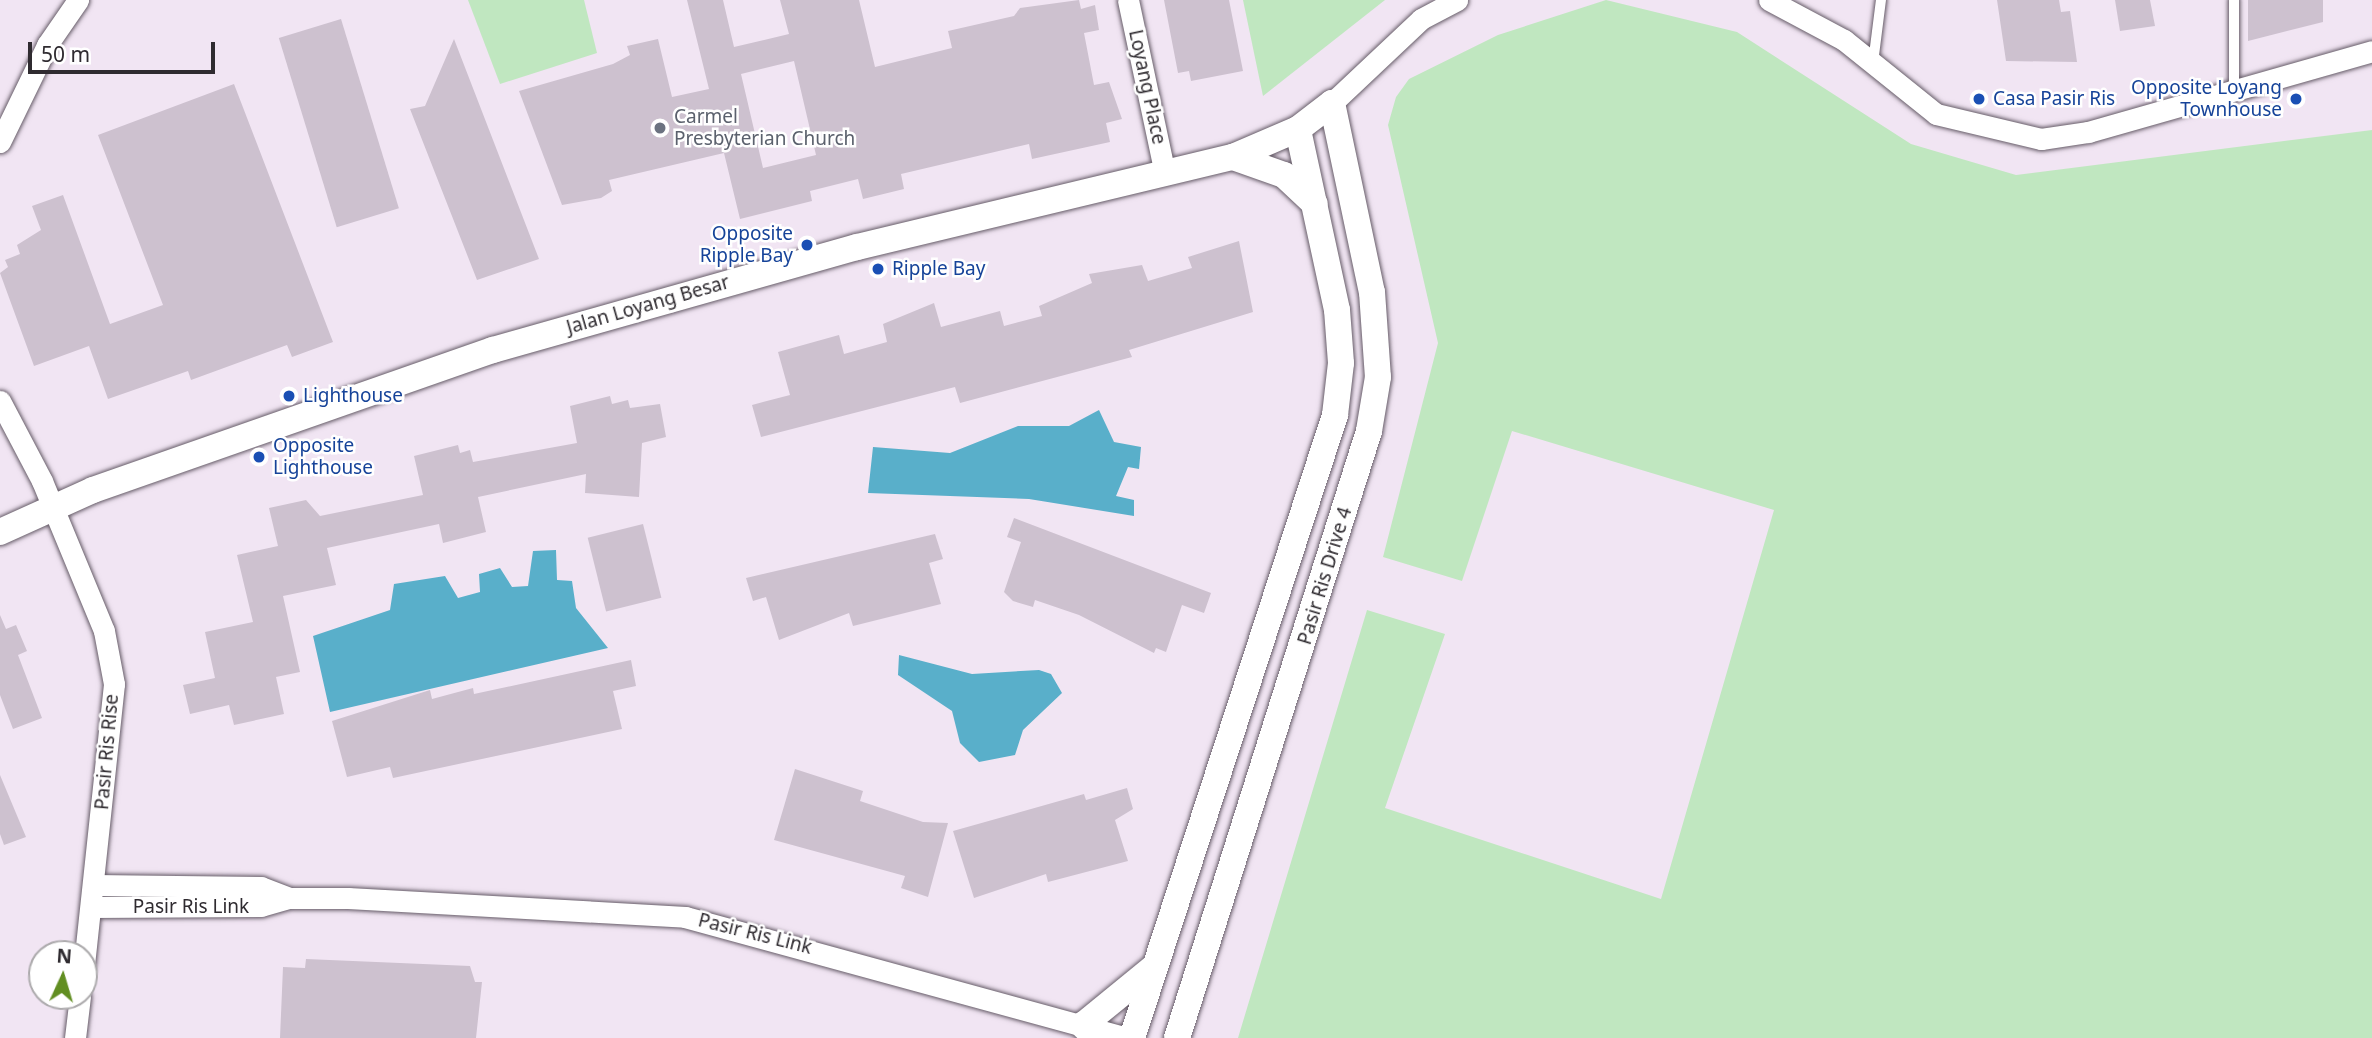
<!DOCTYPE html>
<style>
body{margin:0}
#map{position:relative;width:2372px;height:1038px;overflow:hidden;background:#f1e5f3;font-family:"Noto Sans",sans-serif}
div>[style]{position:absolute}
.green>*{inset:0;background:#c0e7c0}
.water>*{inset:0;background:#59afca}
.building>*{inset:0;background:#cdc1cf;transform-origin:0 0}
.roads{filter:drop-shadow(0 0 2px #665c68) drop-shadow(0 0 2px #665c68)}
.service>*{height:10px;margin:-5px;padding:0 5px;transform-origin:5px;border-radius:5px;background:#fff}
.minor>*{height:21px;margin:-10.5px;padding:0 10.5px;transform-origin:10.5px;border-radius:10.5px;background:#fff}
.tertiary>*{height:26px;margin:-13px;padding:0 13px;transform-origin:13px;border-radius:13px;background:#fff}
.dots>*{width:19px;height:19px;translate:-50% -50%;box-sizing:border-box;border:4px solid #fff;border-radius:50%}
span{translate:-50% -50%;white-space:nowrap;text-align:center;line-height:1.15;-webkit-text-stroke:5px #fff;paint-order:stroke}
.street-label{font-size:19px;color:#2f2b30}
.transit-label{font-size:19px;color:#164399}
.right{translate:-100% -50%;text-align:right}
.left{translate:0 -50%;text-align:left}
.worship-label{font-size:19px;color:#5b616d}
.north{position:absolute;left:28px;top:940px;width:70px;height:70px;box-sizing:border-box;background:#fff;border:2px solid #acaaac;border-radius:50%;rotate:4deg;font-size:19px;font-weight:700;line-height:28px;text-align:center;color:#2f2b30}
.north::after{content:'';display:block;margin:auto;width:24px;height:32px;background:#618e21;clip-path:polygon(50% 0,100% 100%,50% 72%,0 100%)}
.scale{position:absolute;left:28px;top:42px;width:187px;height:32px;box-sizing:border-box;border:4px solid #2f2b30;border-top:0;padding-left:9px;font-size:21px;line-height:24px;white-space:nowrap;color:#2f2b30;-webkit-text-stroke:5px #fff;paint-order:stroke}
</style>
<div id="map">
<div class="green">
<i style="clip-path:polygon(468px 0,584px 0,597px 53px,500px 84px)"></i>
<i style="clip-path:polygon(1243px 0,1385px 0,1263px 96px)"></i>
<i style="clip-path:polygon(1606px 0,1737px 32px,1911px 144px,2016px 175px,2372px 130px,2372px 1038px,1238px 1038px,1367px 610px,1445px 634px,1385px 808px,1661px 899px,1774px 510px,1512px 431px,1462px 581px,1383px 557px,1438px 343px,1388px 125px,1396px 97px,1409px 79px,1498px 35px)"></i>
</div>
<div class="water">
<i style="clip-path:polygon(1099px 410px,1114px 442px,1141px 447px,1139px 469px,1128px 467px,1116px 496px,1134px 500px,1134px 516px,1029px 499px,868px 493px,873px 447px,950px 453px,1018px 426px,1069px 426px)"></i>
<i style="clip-path:polygon(556px 550px,557px 580px,572px 581px,576px 608px,608px 648px,330px 712px,313px 636px,390px 610px,394px 584px,445px 576px,458px 598px,480px 592px,479px 574px,500px 568px,512px 587px,528px 586px,533px 551px)"></i>
<i style="clip-path:polygon(899px 655px,972px 674px,1039px 670px,1051px 674px,1062px 693px,1023px 730px,1015px 755px,979px 762px,960px 743px,952px 711px,898px 675px)"></i>
</div>
<div class="building">
<i style="clip-path:polygon(evenodd,687px 0,723px 0,734px 47px,789px 34px,780px 0,859px 0,875px 67px,952px 48px,948px 31px,1014px 16px,1020px 8px,1079px 0,1081px 9px,1095px 5px,1099px 30px,1084px 33px,1094px 85px,1109px 82px,1122px 119px,1106px 123px,1110px 142px,1032px 159px,1029px 144px,901px 174px,904px 189px,863px 199px,858px 179px,810px 191px,812px 201px,740px 219px,724px 153px,609px 180px,612px 191px,601px 198px,562px 205px,519px 91px,613px 64px,630px 55px,627px 46px,658px 39px,672px 97px,709px 89px,687px 0,794px 61px,816px 155px,763px 168px,741px 74px,794px 61px)"></i>
<i style="clip-path:polygon(1164px 0,1229px 0,1243px 71px,1191px 81px,1189px 71px,1178px 73px)"></i>
<i style="clip-path:polygon(1997px 0,2059px 0,2061px 12px,2070px 11px,2077px 62px,2006px 61px)"></i>
<i style="clip-path:polygon(2115px 0,2150px 0,2155px 26px,2120px 31px)"></i>
<i style="clip-path:polygon(2248px 0,2323px 0,2323px 22px,2248px 41px)"></i>
<i style="left:341px;top:19px;width:198px;height:65px;rotate:73deg"></i>
<i style="clip-path:polygon(454px 39px,539px 259px,477px 280px,410px 109px,425px 106px)"></i>
<i style="clip-path:polygon(234px 84px,333px 342px,292px 357px,287px 345px,191px 380px,188px 371px,108px 399px,89px 346px,34px 366px,0 273px,8px 267px,5px 260px,20px 254px,17px 245px,41px 230px,32px 206px,63px 195px,110px 324px,163px 305px,98px 135px)"></i>
<i style="clip-path:polygon(1239px 241px,1253px 312px,1129px 350px,1132px 357px,960px 403px,955px 387px,761px 437px,752px 405px,790px 395px,778px 352px,839px 335px,844px 354px,887px 342px,883px 324px,934px 303px,941px 327px,1000px 311px,1004px 326px,1042px 316px,1039px 306px,1092px 283px,1089px 274px,1142px 265px,1148px 281px,1192px 268px,1188px 257px)"></i>
<i style="clip-path:polygon(610px 396px,612px 404px,628px 400px,630px 408px,660px 404px,666px 437px,642px 443px,639px 497px,585px 493px,586px 474px,478px 497px,486px 532px,443px 543px,439px 524px,327px 548px,336px 585px,283px 596px,300px 672px,276px 677px,284px 714px,234px 725px,229px 705px,190px 714px,183px 685px,215px 678px,205px 632px,253px 622px,237px 555px,278px 546px,269px 508px,306px 500px,320px 516px,423px 495px,414px 456px,458px 445px,460px 453px,470px 450px,473px 462px,577px 443px,570px 406px)"></i>
<i style="clip-path:polygon(1014px 518px,1211px 593px,1204px 613px,1182px 605px,1166px 652px,1156px 648px,1154px 653px,1079px 615px,1035px 600px,1033px 607px,1013px 601px,1004px 592px,1021px 542px,1007px 537px)"></i>
<i style="left:643px;top:524px;width:76px;height:57px;rotate:76deg"></i>
<i style="clip-path:polygon(935px 534px,943px 559px,929px 563px,941px 604px,853px 626px,849px 613px,779px 640px,766px 597px,753px 601px,746px 578px)"></i>
<i style="clip-path:polygon(0 615px,6px 629px,16px 625px,27px 651px,18px 655px,42px 718px,13px 729px,0 695px)"></i>
<i style="clip-path:polygon(631px 660px,636px 686px,613px 691px,622px 729px,393px 778px,390px 767px,347px 777px,332px 721px,430px 690px,432px 699px,473px 688px,474px 694px)"></i>
<i style="clip-path:polygon(795px 769px,863px 791px,860px 801px,923px 822px,948px 823px,928px 897px,901px 888px,905px 876px,774px 840px)"></i>
<i style="clip-path:polygon(0 775px,26px 837px,4px 845px,0 834px)"></i>
<i style="clip-path:polygon(1127px 788px,1133px 809px,1115px 820px,1128px 861px,1048px 882px,1046px 874px,974px 898px,953px 831px,1084px 794px,1086px 800px)"></i>
<i style="clip-path:polygon(306px 959px,470px 966px,475px 982px,482px 982px,476px 1038px,280px 1038px,283px 967px,305px 968px)"></i>
</div>
<div class="roads">
<div class="service">
<i style="left:2234px;top:0;width:91px;rotate:90deg"></i>
<i style="left:1873px;top:63px;width:64px;rotate:-82.8deg"></i>
</div>
<div class="minor">
<i style="left:1128px;top:0;width:178px;rotate:78deg"></i>
<i style="left:1769px;top:0;width:85px;rotate:28.1deg"></i>
<i style="left:1844px;top:40px;width:118px;rotate:38.8deg"></i>
<i style="left:1936px;top:114px;width:108px;rotate:13.4deg"></i>
<i style="left:2041px;top:139px;width:48px;rotate:-8.5deg"></i>
<i style="left:2088px;top:132px;width:295px;rotate:-15.9deg"></i>
<i style="left:1332px;top:103px;width:122px;rotate:-43.3deg"></i>
<i style="left:1421px;top:19px;width:41px;rotate:-27.8deg"></i>
<i style="left:0;top:142px;width:108px;rotate:-64.1deg"></i>
<i style="left:47px;top:45px;width:55px;rotate:-55.4deg"></i>
<i style="left:0;top:401px;width:90px;rotate:62.3deg"></i>
<i style="left:42px;top:481px;width:162px;rotate:67.5deg"></i>
<i style="left:104px;top:631px;width:54px;rotate:79.3deg"></i>
<i style="left:114px;top:684px;width:282px;rotate:96.1deg"></i>
<i style="left:93px;top:885px;width:168px;rotate:0.7deg"></i>
<i style="left:261px;top:887px;width:30px;rotate:21deg"></i>
<i style="left:91px;top:907px;width:170px;rotate:-0.3deg"></i>
<i style="left:261px;top:906px;width:29px;rotate:-16deg"></i>
<i style="left:289px;top:898px;width:59px"></i>
<i style="left:348px;top:898px;width:338px;rotate:3.2deg"></i>
<i style="left:685px;top:917px;width:457px;rotate:15.3deg"></i>
<i style="left:75px;top:1038px;width:42px;rotate:-83.2deg"></i>
</div>
<div class="tertiary">
<i style="left:1233px;top:157px;width:54px;rotate:19.4deg"></i>
<i style="left:1284px;top:175px;width:42px;rotate:43.1deg"></i>
<i style="left:0;top:532px;width:102px;rotate:-24.3deg"></i>
<i style="left:93px;top:490px;width:424px;rotate:-19.3deg"></i>
<i style="left:493px;top:350px;width:378px;rotate:-15.8deg"></i>
<i style="left:857px;top:247px;width:387px;rotate:-13.5deg"></i>
<i style="left:1233px;top:157px;width:71px;rotate:-23.3deg"></i>
<i style="left:1298px;top:129px;width:43px;rotate:-37.4deg"></i>
<i style="left:1332px;top:103px;width:193px;rotate:78.1deg"></i>
<i style="left:1372px;top:292px;width:85px;rotate:86deg"></i>
<i style="left:1378px;top:377px;width:55px;rotate:99.5deg"></i>
<i style="left:1369px;top:431px;width:637px;rotate:107.55deg"></i>
<i style="left:1095px;top:1038px;width:18px;rotate:-133deg"></i>
<i style="left:1083px;top:1025px;width:92px;rotate:-39.2deg"></i>
<i style="left:1132px;top:1038px;width:655px;rotate:-71.95deg"></i>
<i style="left:1335px;top:415px;width:52px;rotate:-83.4deg"></i>
<i style="left:1341px;top:363px;width:53px;rotate:-94.3deg"></i>
<i style="left:1337px;top:310px;width:185px;rotate:-102.2deg"></i>
</div>
</div>
<div class="dots">
<i style="left:1979px;top:99px;background:#1a4fb4"></i>
<i style="left:2296px;top:99px;background:#1a4fb4"></i>
<i style="left:660px;top:128px;background:#6b7280"></i>
<i style="left:807px;top:245px;background:#1a4fb4"></i>
<i style="left:878px;top:269px;background:#1a4fb4"></i>
<i style="left:289px;top:396px;background:#1a4fb4"></i>
<i style="left:259px;top:457px;background:#1a4fb4"></i>
</div>
<div class="street-label">
<span style="left:1147px;top:87px;rotate:78deg">Loyang Place</span>
<span style="left:648px;top:305px;rotate:-16deg">Jalan Loyang Besar</span>
<span style="left:1325px;top:576px;rotate:-73deg">Pasir Ris Drive 4</span>
<span style="left:107px;top:752px;rotate:-85deg">Pasir Ris Rise</span>
<span style="left:191px;top:907px">Pasir Ris Link</span>
<span style="left:755px;top:934px;rotate:14deg">Pasir Ris Link</span>
</div>
<div class="transit-label">
<span class="right" style="left:2282px;top:99px">Opposite Loyang<br>Townhouse</span>
<span class="left" style="left:1993px;top:99px">Casa Pasir Ris</span>
<span class="right" style="left:793px;top:245px">Opposite<br>Ripple Bay</span>
<span class="left" style="left:892px;top:269px">Ripple Bay</span>
<span class="left" style="left:303px;top:396px">Lighthouse</span>
<span class="left" style="left:273px;top:457px">Opposite<br>Lighthouse</span>
</div>
<div class="worship-label">
<span class="left" style="left:674px;top:128px">Carmel<br>Presbyterian Church</span>
</div>
<div class="north">N</div>
<div class="scale">50 m</div>
</div>
